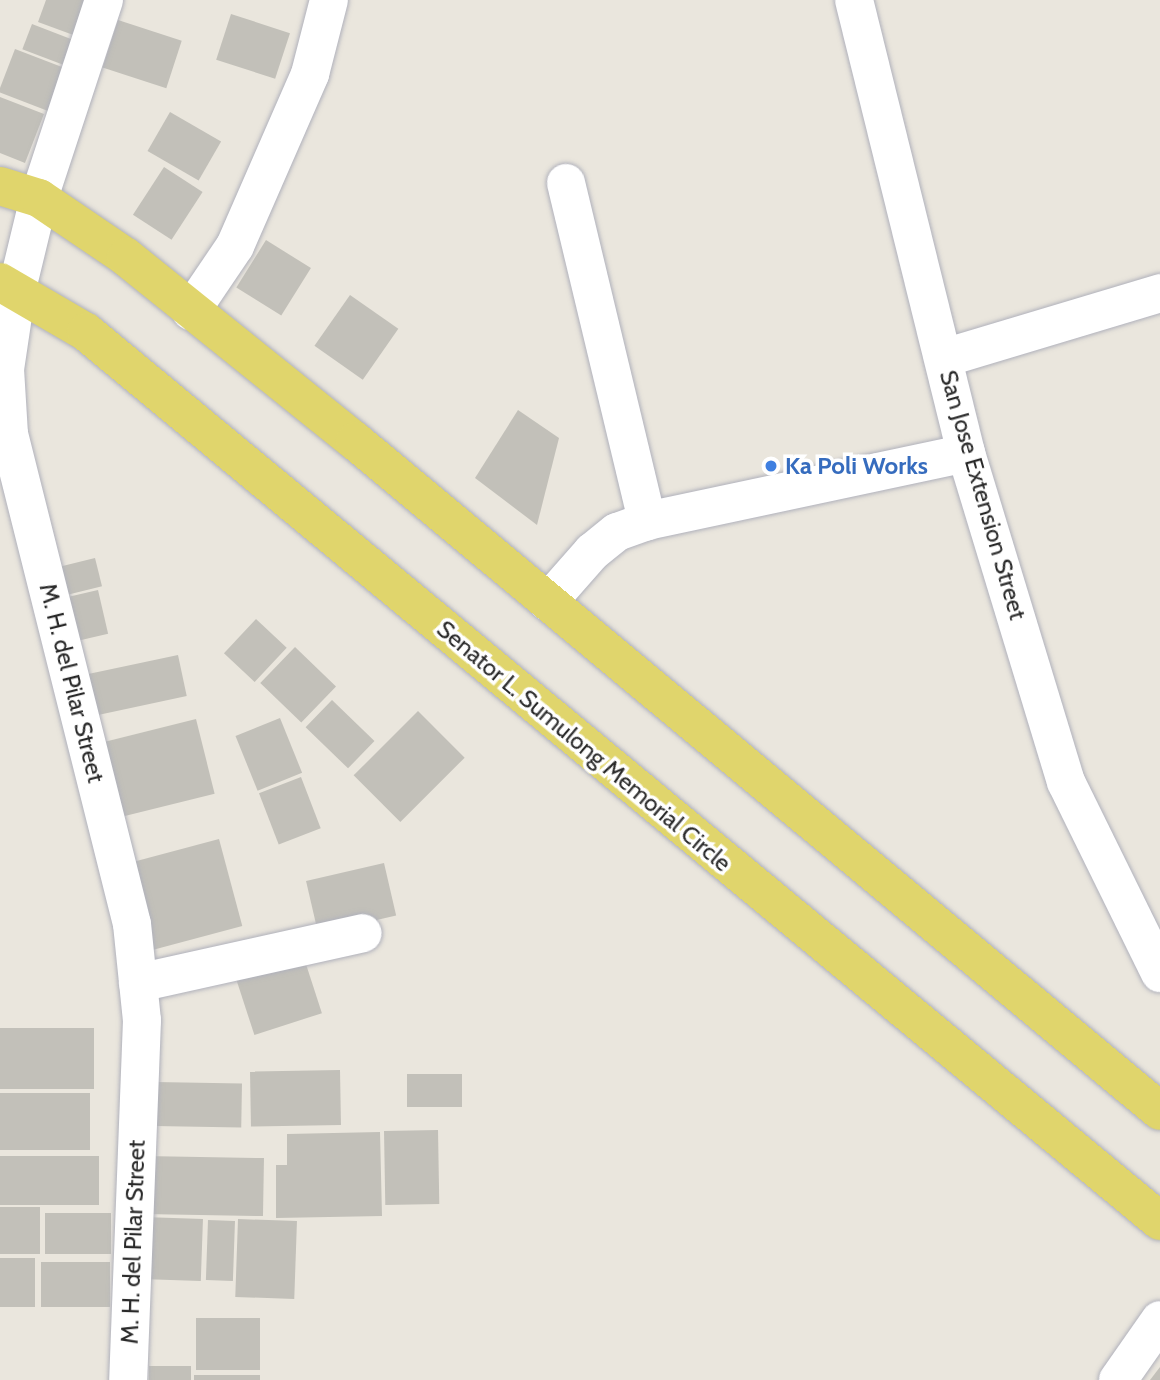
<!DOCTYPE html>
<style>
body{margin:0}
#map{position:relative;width:1160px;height:1380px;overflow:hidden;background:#eae6dd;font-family:Cabin,sans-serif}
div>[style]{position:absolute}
.building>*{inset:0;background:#c2c0b9;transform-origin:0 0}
.roads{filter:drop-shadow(0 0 2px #b0b1bb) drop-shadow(0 0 2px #b0b1bb)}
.minor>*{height:38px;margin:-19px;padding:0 19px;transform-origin:19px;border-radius:19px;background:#fff}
.primary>*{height:38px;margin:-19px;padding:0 19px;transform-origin:19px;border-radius:19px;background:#e0d56c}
.dots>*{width:19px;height:19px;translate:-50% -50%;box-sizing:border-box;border:4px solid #fff;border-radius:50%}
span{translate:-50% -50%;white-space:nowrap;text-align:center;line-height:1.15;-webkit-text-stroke:7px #fff;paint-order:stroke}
.shop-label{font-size:24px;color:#366cbe;font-weight:700}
.left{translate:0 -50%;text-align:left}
.street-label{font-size:24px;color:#292929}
</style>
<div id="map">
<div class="building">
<i style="clip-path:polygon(46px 0,85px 0,76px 36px,38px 22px)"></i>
<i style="left:231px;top:14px;width:62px;height:48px;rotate:18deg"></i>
<i style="left:118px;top:20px;width:67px;height:50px;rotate:18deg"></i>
<i style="left:32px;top:24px;width:43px;height:27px;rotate:21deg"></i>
<i style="left:15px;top:49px;width:53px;height:46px;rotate:21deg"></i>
<i style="clip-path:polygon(0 97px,44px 114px,25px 163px,0 153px)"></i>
<i style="left:170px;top:112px;width:59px;height:45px;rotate:30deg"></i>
<i style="left:164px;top:167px;width:46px;height:57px;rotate:33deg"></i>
<i style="left:266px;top:240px;width:53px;height:56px;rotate:32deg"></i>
<i style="left:350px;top:295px;width:59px;height:62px;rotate:35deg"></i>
<i style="clip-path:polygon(518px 410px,559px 438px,537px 525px,475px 478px)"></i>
<i style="left:95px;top:558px;width:29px;height:47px;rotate:76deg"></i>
<i style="left:98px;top:590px;width:45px;height:42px;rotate:77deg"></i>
<i style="left:256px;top:619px;width:42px;height:47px;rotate:43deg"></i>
<i style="left:295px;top:647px;width:57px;height:50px;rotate:44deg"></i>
<i style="left:178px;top:655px;width:42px;height:99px;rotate:78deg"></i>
<i style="left:332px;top:700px;width:59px;height:38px;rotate:44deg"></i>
<i style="left:418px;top:711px;width:66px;height:91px;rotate:45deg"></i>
<i style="left:280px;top:718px;width:59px;height:48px;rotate:68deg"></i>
<i style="left:196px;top:719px;width:77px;height:104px;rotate:76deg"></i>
<i style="left:301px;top:777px;width:55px;height:45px;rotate:69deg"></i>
<i style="left:219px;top:839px;width:90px;height:94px;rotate:75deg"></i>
<i style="left:384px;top:863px;width:54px;height:80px;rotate:77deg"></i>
<i style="left:304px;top:958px;width:58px;height:71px;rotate:72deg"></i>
<i style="left:94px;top:1028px;width:61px;height:94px;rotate:90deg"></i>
<i style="left:340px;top:1070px;width:55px;height:90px;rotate:89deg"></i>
<i style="left:407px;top:1074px;width:55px;height:33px"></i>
<i style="left:155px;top:1082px;width:87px;height:44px;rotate:1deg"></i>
<i style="left:0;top:1093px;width:90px;height:57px"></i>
<i style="left:438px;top:1130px;width:74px;height:54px;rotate:89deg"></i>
<i style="clip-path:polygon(380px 1132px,382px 1216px,276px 1218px,276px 1165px,287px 1165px,287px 1134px)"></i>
<i style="left:0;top:1156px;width:99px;height:49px"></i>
<i style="left:144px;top:1156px;width:120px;height:58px;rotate:1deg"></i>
<i style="left:0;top:1207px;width:40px;height:47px"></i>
<i style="left:45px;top:1213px;width:66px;height:41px"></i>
<i style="left:143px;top:1217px;width:60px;height:62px;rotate:2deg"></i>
<i style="left:238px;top:1219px;width:59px;height:78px;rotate:2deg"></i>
<i style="left:208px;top:1220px;width:27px;height:60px;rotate:2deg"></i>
<i style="left:0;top:1258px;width:35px;height:49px"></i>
<i style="left:41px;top:1262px;width:69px;height:45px"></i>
<i style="left:196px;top:1318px;width:64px;height:52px"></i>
<i style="left:149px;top:1366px;width:42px;height:14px"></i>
<i style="clip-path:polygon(1160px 1367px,1160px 1380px,1150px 1380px)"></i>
<i style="left:194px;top:1375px;width:66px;height:5px"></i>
</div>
<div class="roads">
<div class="minor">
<i style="left:104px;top:0;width:208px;rotate:108.2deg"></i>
<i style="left:39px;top:198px;width:94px;rotate:103.6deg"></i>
<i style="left:17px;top:289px;width:81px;rotate:98.5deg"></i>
<i style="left:5px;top:369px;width:65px;rotate:86.5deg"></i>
<i style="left:9px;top:434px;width:505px;rotate:75.91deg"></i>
<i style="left:132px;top:924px;width:97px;rotate:84.1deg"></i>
<i style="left:142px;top:1020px;width:360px;rotate:92.2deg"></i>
<i style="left:854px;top:0;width:467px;rotate:76.1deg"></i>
<i style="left:966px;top:453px;width:344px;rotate:73.1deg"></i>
<i style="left:1066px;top:782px;width:213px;rotate:63.8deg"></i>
<i style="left:566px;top:183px;width:348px;rotate:76.5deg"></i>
<i style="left:191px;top:311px;width:78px;rotate:-55.9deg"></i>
<i style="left:235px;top:246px;width:188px;rotate:-66.4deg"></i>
<i style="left:310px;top:74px;width:76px;rotate:-75.6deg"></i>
<i style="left:944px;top:358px;width:226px;rotate:-16.7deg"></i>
<i style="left:548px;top:602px;width:67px;rotate:-48.7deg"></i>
<i style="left:592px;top:552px;width:32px;rotate:-39deg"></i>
<i style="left:617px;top:532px;width:32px;rotate:-20deg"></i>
<i style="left:647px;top:521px;width:326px;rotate:-12deg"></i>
<i style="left:138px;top:983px;width:230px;rotate:-12.5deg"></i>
<i style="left:1118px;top:1380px;width:73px;rotate:-55deg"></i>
</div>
<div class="primary">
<i style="left:0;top:186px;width:41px;rotate:17.1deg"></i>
<i style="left:39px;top:198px;width:105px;rotate:34.1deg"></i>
<i style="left:126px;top:257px;width:294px;rotate:38.8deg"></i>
<i style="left:355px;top:441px;width:1047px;rotate:39.77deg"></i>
<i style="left:0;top:282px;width:99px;rotate:30.2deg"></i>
<i style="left:86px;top:332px;width:1394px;rotate:39.62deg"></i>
</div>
</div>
<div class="dots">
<i style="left:771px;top:466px;background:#3f7fe0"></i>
</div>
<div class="shop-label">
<span class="left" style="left:785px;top:466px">Ka Poli Works</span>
</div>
<div class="street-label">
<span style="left:983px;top:495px;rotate:74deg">San Jose Extension Street</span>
<span style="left:72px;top:683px;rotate:76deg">M. H. del Pilar Street</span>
<span style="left:584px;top:746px;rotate:40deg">Senator L. Sumulong Memorial Circle</span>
<span style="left:133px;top:1242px;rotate:-88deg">M. H. del Pilar Street</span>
</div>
</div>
